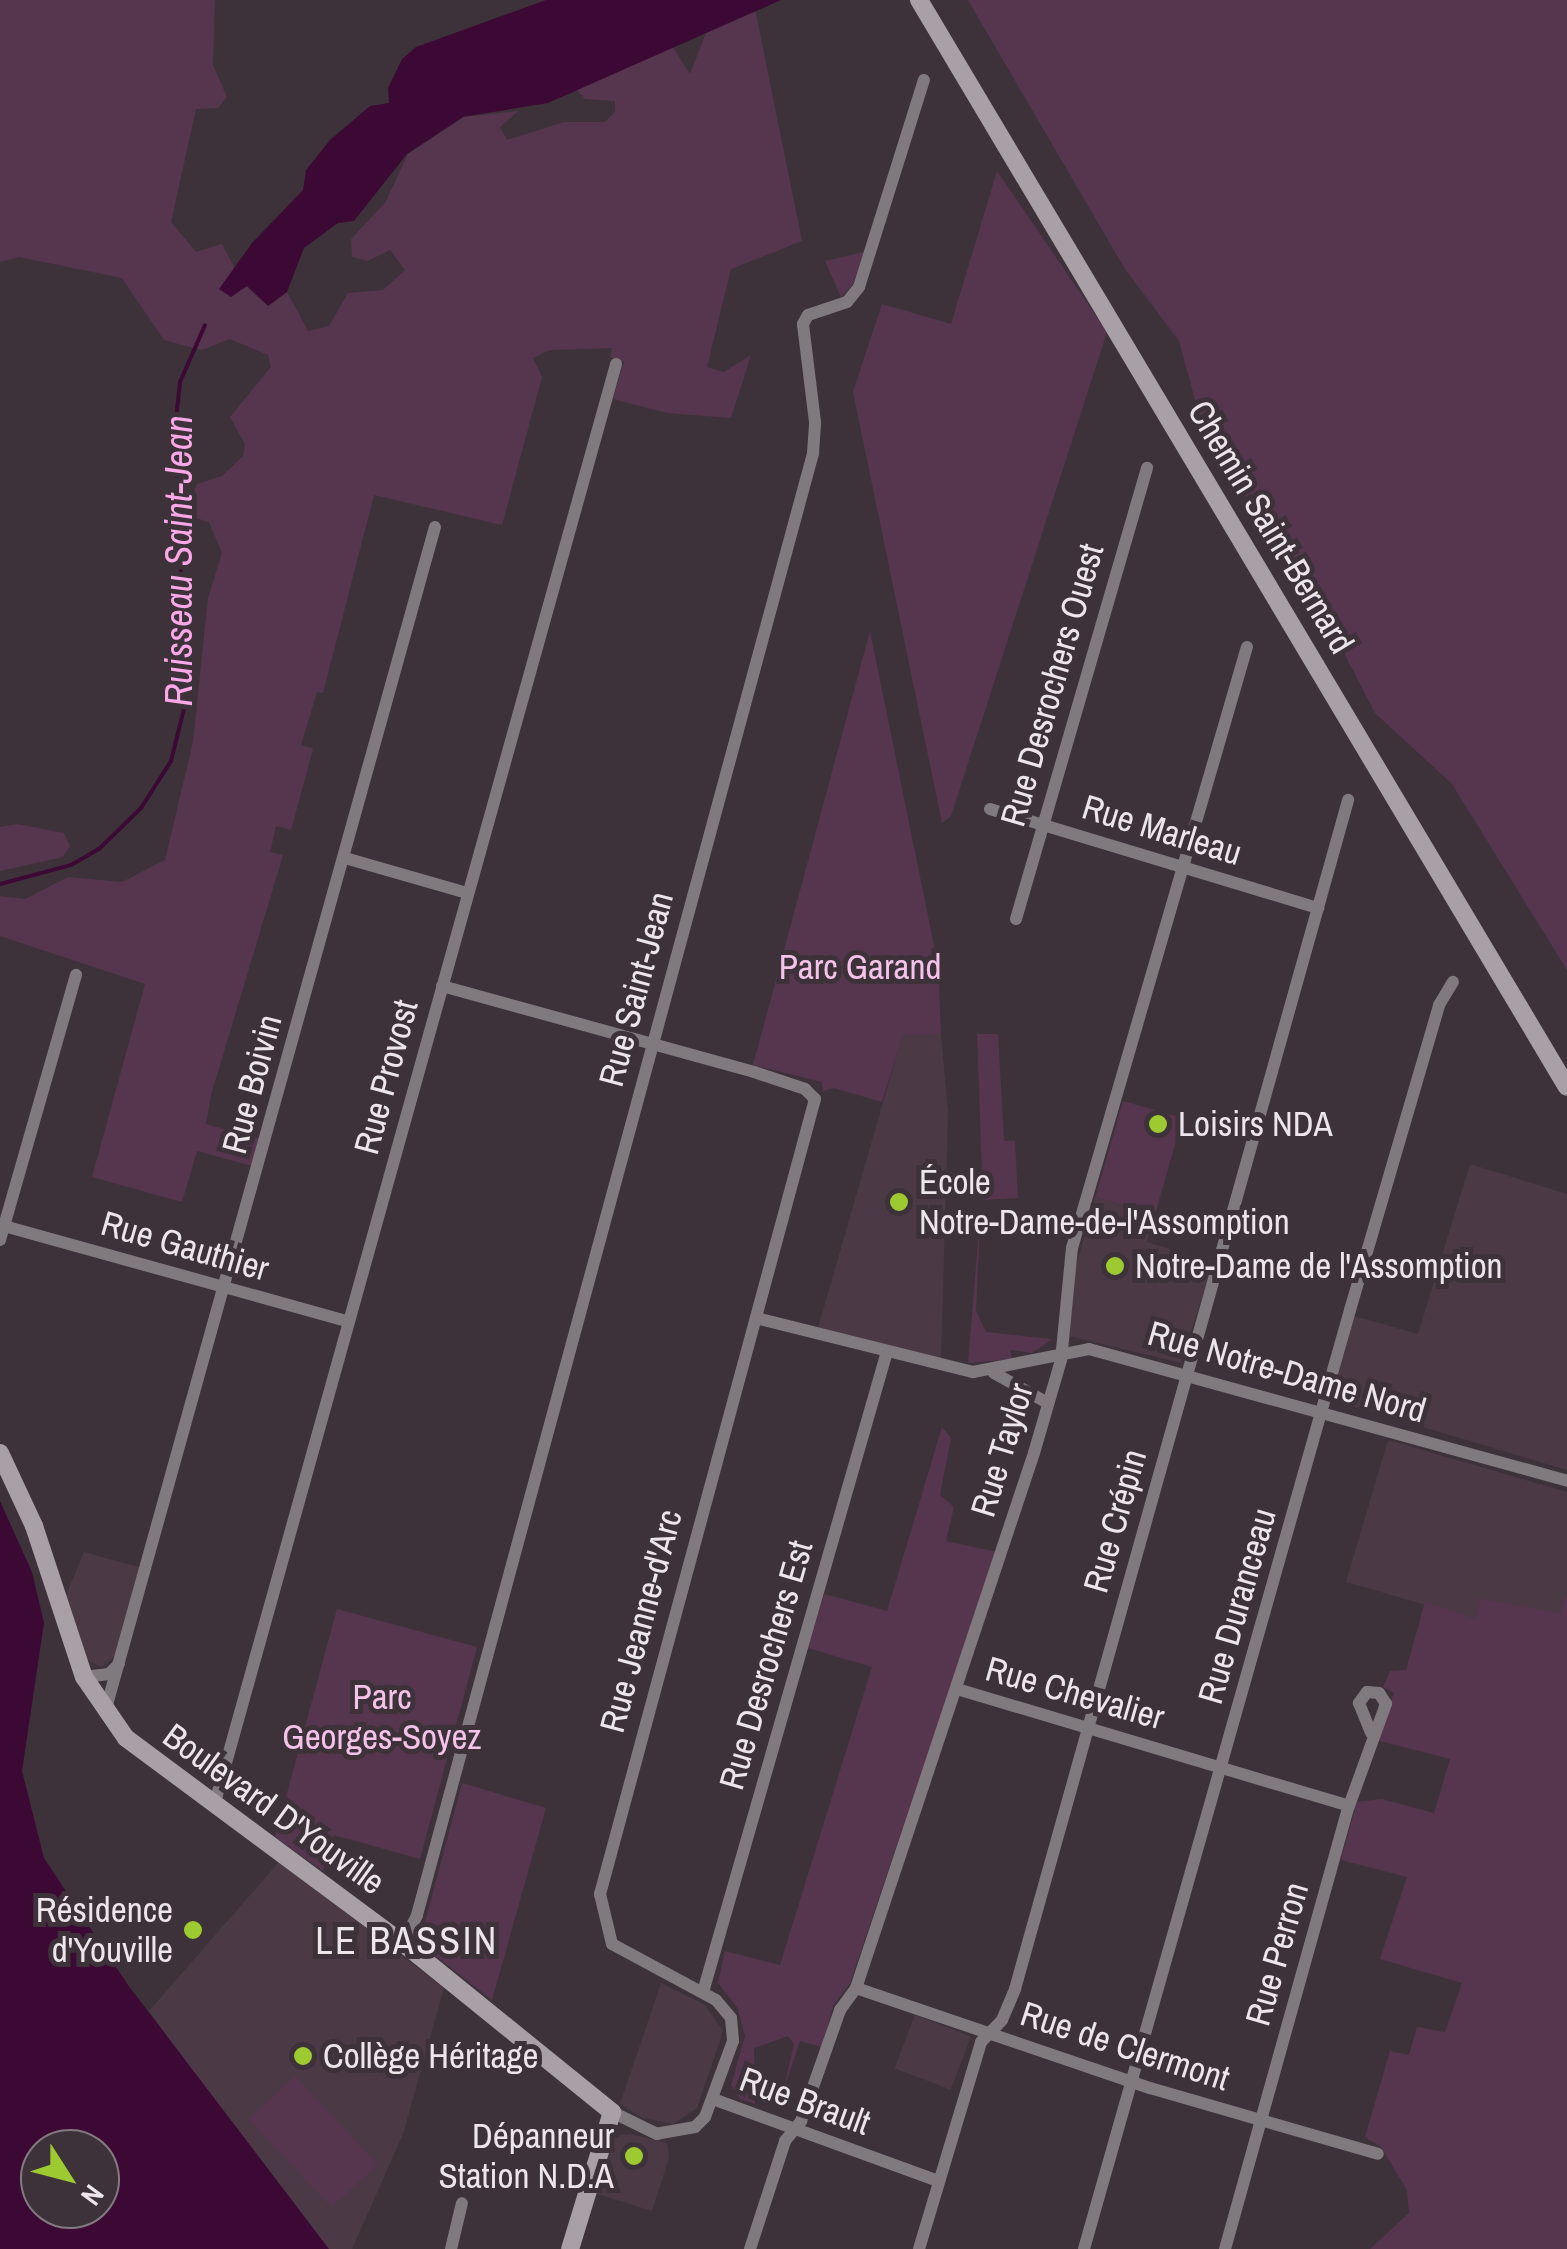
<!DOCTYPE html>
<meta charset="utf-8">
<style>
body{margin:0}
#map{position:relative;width:1567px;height:2249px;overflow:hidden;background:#3d323a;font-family:"Archivo Narrow",sans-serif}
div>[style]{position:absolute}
.built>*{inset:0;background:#4b3a46;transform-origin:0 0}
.green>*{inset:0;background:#56364f;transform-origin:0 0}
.water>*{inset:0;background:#3c0934}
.stream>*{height:4px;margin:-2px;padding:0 2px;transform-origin:2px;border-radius:2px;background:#3c0934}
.street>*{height:12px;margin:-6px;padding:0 6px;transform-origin:6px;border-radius:6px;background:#807a7e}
.secondary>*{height:18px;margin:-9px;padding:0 9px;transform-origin:9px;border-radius:9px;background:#a99fa6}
.dots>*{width:28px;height:28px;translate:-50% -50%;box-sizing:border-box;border:5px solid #3d323a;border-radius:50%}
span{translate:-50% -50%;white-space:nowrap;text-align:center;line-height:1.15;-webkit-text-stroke:10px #3d323a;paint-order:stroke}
.street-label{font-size:35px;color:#ece5ea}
.park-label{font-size:35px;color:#f5c3e9}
.poi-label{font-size:35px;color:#ece5ea}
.left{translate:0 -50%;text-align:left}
.right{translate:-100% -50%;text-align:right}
.water-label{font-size:38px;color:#faa8e8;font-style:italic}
.neighbourhood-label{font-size:38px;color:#ece5ea;letter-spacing:2.5px}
.north{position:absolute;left:20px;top:2129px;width:100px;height:100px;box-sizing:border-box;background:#3d323a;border:2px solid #837a80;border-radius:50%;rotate:126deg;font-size:28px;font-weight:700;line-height:40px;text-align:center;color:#ece5ea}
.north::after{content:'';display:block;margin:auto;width:35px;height:45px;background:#9dca30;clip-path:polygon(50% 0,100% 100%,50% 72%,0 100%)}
</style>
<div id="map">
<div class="built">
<i style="clip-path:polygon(903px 1033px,941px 1035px,948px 1112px,941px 1361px,818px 1328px)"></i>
<i style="clip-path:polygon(1470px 1164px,1567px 1194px,1567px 1470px,1332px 1400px,1354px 1316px,1418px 1334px)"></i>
<i style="clip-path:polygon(1095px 1197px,1154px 1215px,1147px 1242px,1213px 1262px,1181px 1363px,1069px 1336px,1075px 1271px)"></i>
<i style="clip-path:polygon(1388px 1440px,1567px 1492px,1567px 1594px,1561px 1615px,1480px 1598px,1475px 1619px,1346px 1582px)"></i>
<i style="clip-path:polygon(84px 1552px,142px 1568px,115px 1656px,102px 1667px,87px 1660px,66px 1595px)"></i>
<i style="clip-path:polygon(279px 1862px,444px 1988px,403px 2134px,352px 2249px,329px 2249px,304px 2223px,149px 2011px)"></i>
<i style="clip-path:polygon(661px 1983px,705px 2005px,723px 2031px,697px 2108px,673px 2124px,643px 2118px,620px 2104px)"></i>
<i style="left:915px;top:2015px;width:60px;height:57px;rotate:21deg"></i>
<i style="clip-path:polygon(630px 2134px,667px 2143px,669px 2158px,652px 2211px,591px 2192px,612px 2136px)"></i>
</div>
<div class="green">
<i style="clip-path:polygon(0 0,215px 0,213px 65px,227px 97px,218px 108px,196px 109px,171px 222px,196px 252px,222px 244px,235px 269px,219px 289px,246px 286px,268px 306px,287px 292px,308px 331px,329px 326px,348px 293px,383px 290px,405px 270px,390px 250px,368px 261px,352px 257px,351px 239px,385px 203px,408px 154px,464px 117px,518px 111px,500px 127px,507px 140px,564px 122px,605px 122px,615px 112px,615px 101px,585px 99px,576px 88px,672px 46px,690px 74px,706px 33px,755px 9px,802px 241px,731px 269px,707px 367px,724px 372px,751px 355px,731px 418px,667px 413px,613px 399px,624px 362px,610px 357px,612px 348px,550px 350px,533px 358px,542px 377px,502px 525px,374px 495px,323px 693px,317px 692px,301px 745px,313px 749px,291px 830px,276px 826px,270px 852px,283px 855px,211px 1095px,206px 1124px,260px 1139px,252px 1166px,197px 1151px,182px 1202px,92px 1177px,145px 984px,0 936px,0 896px,25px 899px,68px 877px,122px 882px,165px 860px,193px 742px,208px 598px,222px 553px,209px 522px,189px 516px,189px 502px,197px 484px,222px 476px,243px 456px,245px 444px,230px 417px,271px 367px,268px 355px,230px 339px,201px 350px,164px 340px,122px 278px,19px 257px,0 262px)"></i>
<i style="clip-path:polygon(968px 0,1567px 0,1567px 970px,1452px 784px,1375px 713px,1342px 649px,1203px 429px,1179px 341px,1125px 269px)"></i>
<i style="clip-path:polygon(997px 171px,1107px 332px,951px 816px,942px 823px,853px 392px,882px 304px,951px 324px)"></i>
<i style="clip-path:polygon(864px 252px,853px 284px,841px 297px,825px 261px)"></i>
<i style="clip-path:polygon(870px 631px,938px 965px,941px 1035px,903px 1034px,882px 1102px,834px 1088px,823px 1091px,822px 1082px,753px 1065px)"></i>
<i style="clip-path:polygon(17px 824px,64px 833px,70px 846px,63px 857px,0 871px,0 827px)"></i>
<i style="clip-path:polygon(977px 1034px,998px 1034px,1004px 1141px,1015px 1141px,1018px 1198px,983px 1200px)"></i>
<i style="left:1123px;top:1101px;width:62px;height:100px;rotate:16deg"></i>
<i style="clip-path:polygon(981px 1205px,976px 1311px,986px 1332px,1052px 1339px,1032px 1353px,1010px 1350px,1012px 1359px,968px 1363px)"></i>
<i style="clip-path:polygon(942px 1427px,951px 1438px,940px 1495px,954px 1507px,946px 1541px,997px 1552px,850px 1983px,833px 2006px,822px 2047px,800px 2041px,783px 2092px,794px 2044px,788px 2036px,754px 2048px,755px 2104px,740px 2099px,731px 2085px,745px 2036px,737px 2007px,718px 1983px,725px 1951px,780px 1965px,872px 1667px,808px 1648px,824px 1594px,887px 1611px)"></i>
<i style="clip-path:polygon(1567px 1594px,1567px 2249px,1370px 2249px,1409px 2213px,1407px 2190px,1381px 2147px,1365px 2137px,1390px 2051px,1409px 2055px,1417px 2027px,1445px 2032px,1462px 1983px,1380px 1959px,1407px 1877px,1341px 1860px,1357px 1802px,1382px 1799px,1434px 1813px,1450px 1759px,1376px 1740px,1394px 1693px,1383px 1687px,1390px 1671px,1406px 1670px,1425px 1602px,1475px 1619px,1480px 1598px,1560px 1614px)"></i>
<i style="clip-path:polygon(337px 1609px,477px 1647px,420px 1859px,334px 1835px,323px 1871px,275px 1837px)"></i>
<i style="clip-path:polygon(462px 1783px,546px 1808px,492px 2000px,432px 1953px,460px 1947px,454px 1921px,423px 1930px)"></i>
<i style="left:295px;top:2076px;width:121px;height:63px;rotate:47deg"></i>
</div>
<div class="water">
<i style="clip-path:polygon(546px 0,781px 0,548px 103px,463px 117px,407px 154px,354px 221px,338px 223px,304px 248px,287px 292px,268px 306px,247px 286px,231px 297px,219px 289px,252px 243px,303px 190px,306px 170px,330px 140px,370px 106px,389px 103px,388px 88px,402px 59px,416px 47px)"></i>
<i style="clip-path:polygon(evenodd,0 1501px,32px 1572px,44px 1623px,22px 1771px,44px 1858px,128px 1985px,329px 2249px,0 2249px,0 1501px,100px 2149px,100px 2209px,40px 2209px,40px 2149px,100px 2149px)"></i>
</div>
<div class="stream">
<i style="left:0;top:884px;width:73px;rotate:-15deg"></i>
<i style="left:71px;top:865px;width:32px;rotate:-30deg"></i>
<i style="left:99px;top:849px;width:59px;rotate:-44.3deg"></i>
<i style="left:141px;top:808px;width:56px;rotate:-57.4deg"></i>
<i style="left:171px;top:761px;width:62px;rotate:-76deg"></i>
<i style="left:186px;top:701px;width:273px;rotate:-92.3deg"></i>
<i style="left:175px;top:428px;width:46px;rotate:-83.8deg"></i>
<i style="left:180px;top:382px;width:62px;rotate:-66.3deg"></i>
</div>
<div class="street">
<i style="left:990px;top:809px;width:343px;rotate:16.8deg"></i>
<i style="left:345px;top:858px;width:127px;rotate:16deg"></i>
<i style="left:1016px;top:919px;width:470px;rotate:-73.8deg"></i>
<i style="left:442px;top:986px;width:324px;rotate:15.4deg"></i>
<i style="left:754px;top:1072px;width:54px;rotate:18.4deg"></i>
<i style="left:805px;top:1089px;width:14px;rotate:45deg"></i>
<i style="left:815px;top:1099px;width:824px;rotate:105.13deg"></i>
<i style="left:600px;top:1894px;width:51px;rotate:76.5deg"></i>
<i style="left:612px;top:1944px;width:118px;rotate:28.3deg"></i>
<i style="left:716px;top:2000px;width:23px;rotate:50deg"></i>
<i style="left:731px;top:2018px;width:23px;rotate:85deg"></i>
<i style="left:733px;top:2041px;width:81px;rotate:110.2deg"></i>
<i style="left:705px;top:2117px;width:14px;rotate:135deg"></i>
<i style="left:695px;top:2127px;width:39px;rotate:170deg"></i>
<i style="left:657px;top:2134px;width:50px;rotate:-153.9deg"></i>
<i style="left:4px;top:1226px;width:358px;rotate:15.5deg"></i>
<i style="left:0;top:1240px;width:276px;rotate:-74deg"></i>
<i style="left:756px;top:1318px;width:224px;rotate:14deg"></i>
<i style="left:973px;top:1372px;width:118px;rotate:-11.2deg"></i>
<i style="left:1089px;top:1349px;width:496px;rotate:15.4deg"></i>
<i style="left:994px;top:1373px;width:62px;rotate:29.1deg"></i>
<i style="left:84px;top:1677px;width:25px;rotate:-7deg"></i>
<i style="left:109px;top:1674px;width:14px;rotate:-45deg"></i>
<i style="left:957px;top:1689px;width:409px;rotate:16.6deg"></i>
<i style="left:105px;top:1712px;width:1230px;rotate:-74.44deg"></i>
<i style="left:214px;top:1806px;width:1497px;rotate:-74.42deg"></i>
<i style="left:403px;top:1943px;width:31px;rotate:-63deg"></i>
<i style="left:417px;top:1915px;width:1515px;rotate:-74.84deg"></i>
<i style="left:813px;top:453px;width:31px;rotate:-86deg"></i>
<i style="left:815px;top:422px;width:99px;rotate:-97deg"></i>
<i style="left:803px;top:324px;width:10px;rotate:-61deg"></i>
<i style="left:808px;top:315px;width:41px;rotate:-18.4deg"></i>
<i style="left:847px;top:302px;width:19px;rotate:-51deg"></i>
<i style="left:859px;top:287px;width:217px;rotate:-72.6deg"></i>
<i style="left:856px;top:1988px;width:311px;rotate:18.8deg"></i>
<i style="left:1150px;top:2088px;width:237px;rotate:16.1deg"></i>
<i style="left:703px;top:1992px;width:663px;rotate:-73.97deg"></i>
<i style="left:713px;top:2099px;width:239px;rotate:20deg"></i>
<i style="left:451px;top:2249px;width:47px;rotate:-76.6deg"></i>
<i style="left:750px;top:2249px;width:114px;rotate:-72deg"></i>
<i style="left:785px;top:2141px;width:26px;rotate:-51deg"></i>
<i style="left:801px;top:2121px;width:118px;rotate:-70.6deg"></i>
<i style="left:840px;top:2010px;width:27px;rotate:-54deg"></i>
<i style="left:856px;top:1988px;width:564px;rotate:-71.6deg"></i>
<i style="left:1034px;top:1453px;width:97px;rotate:-73.8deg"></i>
<i style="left:1061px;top:1360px;width:113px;rotate:-84.4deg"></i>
<i style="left:1072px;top:1248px;width:626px;rotate:-73.77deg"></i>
<i style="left:919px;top:2249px;width:216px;rotate:-73.3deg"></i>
<i style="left:981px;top:2042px;width:30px;rotate:-46deg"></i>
<i style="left:1002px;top:2020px;width:34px;rotate:-67deg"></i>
<i style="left:1015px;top:1989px;width:1235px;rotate:-74.35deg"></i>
<i style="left:1084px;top:2249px;width:976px;rotate:-74.18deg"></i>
<i style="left:1350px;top:1310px;width:318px;rotate:-73.7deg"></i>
<i style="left:1439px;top:1005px;width:27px;rotate:-59deg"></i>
<i style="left:1225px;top:2249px;width:460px;rotate:-74.4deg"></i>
<i style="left:1349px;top:1806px;width:109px;rotate:-70.1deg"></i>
<i style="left:1386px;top:1704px;width:13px;rotate:-122deg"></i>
<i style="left:1379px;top:1693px;width:12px;rotate:-175deg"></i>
<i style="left:1367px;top:1692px;width:14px;rotate:126deg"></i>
<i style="left:1359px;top:1703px;width:32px;rotate:68deg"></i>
</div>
<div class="secondary">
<i style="left:919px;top:0;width:1265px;rotate:59.2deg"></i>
<i style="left:0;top:1453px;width:81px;rotate:65deg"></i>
<i style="left:34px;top:1526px;width:159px;rotate:71.7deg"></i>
<i style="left:84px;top:1677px;width:74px;rotate:55.5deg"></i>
<i style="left:126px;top:1738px;width:364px;rotate:36.6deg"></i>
<i style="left:418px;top:1955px;width:250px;rotate:39deg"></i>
<i style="left:612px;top:2112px;width:143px;rotate:107deg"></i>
</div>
<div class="dots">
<i style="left:1158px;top:1124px;background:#9dca30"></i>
<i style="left:899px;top:1202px;background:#9dca30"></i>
<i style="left:1115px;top:1266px;background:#9dca30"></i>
<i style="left:193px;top:1930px;background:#9dca30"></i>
<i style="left:303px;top:2056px;background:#9dca30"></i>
<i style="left:634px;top:2156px;background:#9dca30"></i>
</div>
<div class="street-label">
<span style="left:1271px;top:527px;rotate:59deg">Chemin Saint-Bernard</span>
<span style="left:1052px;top:685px;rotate:-74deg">Rue Desrochers Ouest</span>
<span style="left:1162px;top:830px;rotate:17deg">Rue Marleau</span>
<span style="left:636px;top:989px;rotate:-75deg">Rue Saint-Jean</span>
<span style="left:386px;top:1077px;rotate:-75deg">Rue Provost</span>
<span style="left:252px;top:1084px;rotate:-75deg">Rue Boivin</span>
<span style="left:185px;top:1246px;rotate:16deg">Rue Gauthier</span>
<span style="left:1287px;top:1372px;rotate:16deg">Rue Notre-Dame Nord</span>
<span style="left:1002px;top:1450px;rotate:-73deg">Rue Taylor</span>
<span style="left:1115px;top:1521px;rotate:-74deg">Rue Crépin</span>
<span style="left:1237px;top:1606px;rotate:-74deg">Rue Duranceau</span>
<span style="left:641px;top:1621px;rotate:-75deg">Rue Jeanne-d'Arc</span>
<span style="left:766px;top:1665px;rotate:-74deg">Rue Desrochers Est</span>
<span style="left:1075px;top:1693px;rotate:16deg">Rue Chevalier</span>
<span style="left:274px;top:1809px;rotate:36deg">Boulevard D'Youville</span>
<span style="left:1277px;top:1954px;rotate:-74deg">Rue Perron</span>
<span style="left:1125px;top:2046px;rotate:18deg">Rue de Clermont</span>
<span style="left:805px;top:2101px;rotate:20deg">Rue Brault</span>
</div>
<div class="park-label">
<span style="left:860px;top:967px">Parc Garand</span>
<span style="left:382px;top:1717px">Parc<br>Georges-Soyez</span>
</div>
<div class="poi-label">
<span class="left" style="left:1178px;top:1124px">Loisirs NDA</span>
<span class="left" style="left:919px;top:1202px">École<br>Notre-Dame-de-l'Assomption</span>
<span class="left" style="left:1135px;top:1266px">Notre-Dame de l'Assomption</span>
<span class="right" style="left:173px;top:1930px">Résidence<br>d'Youville</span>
<span class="left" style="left:323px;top:2056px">Collège Héritage</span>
<span class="right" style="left:614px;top:2156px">Dépanneur<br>Station N.D.A</span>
</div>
<div class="water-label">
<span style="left:179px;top:561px;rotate:-90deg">Ruisseau Saint-Jean</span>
</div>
<div class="neighbourhood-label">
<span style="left:407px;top:1941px">LE BASSIN</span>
</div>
<div class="north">N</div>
</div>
